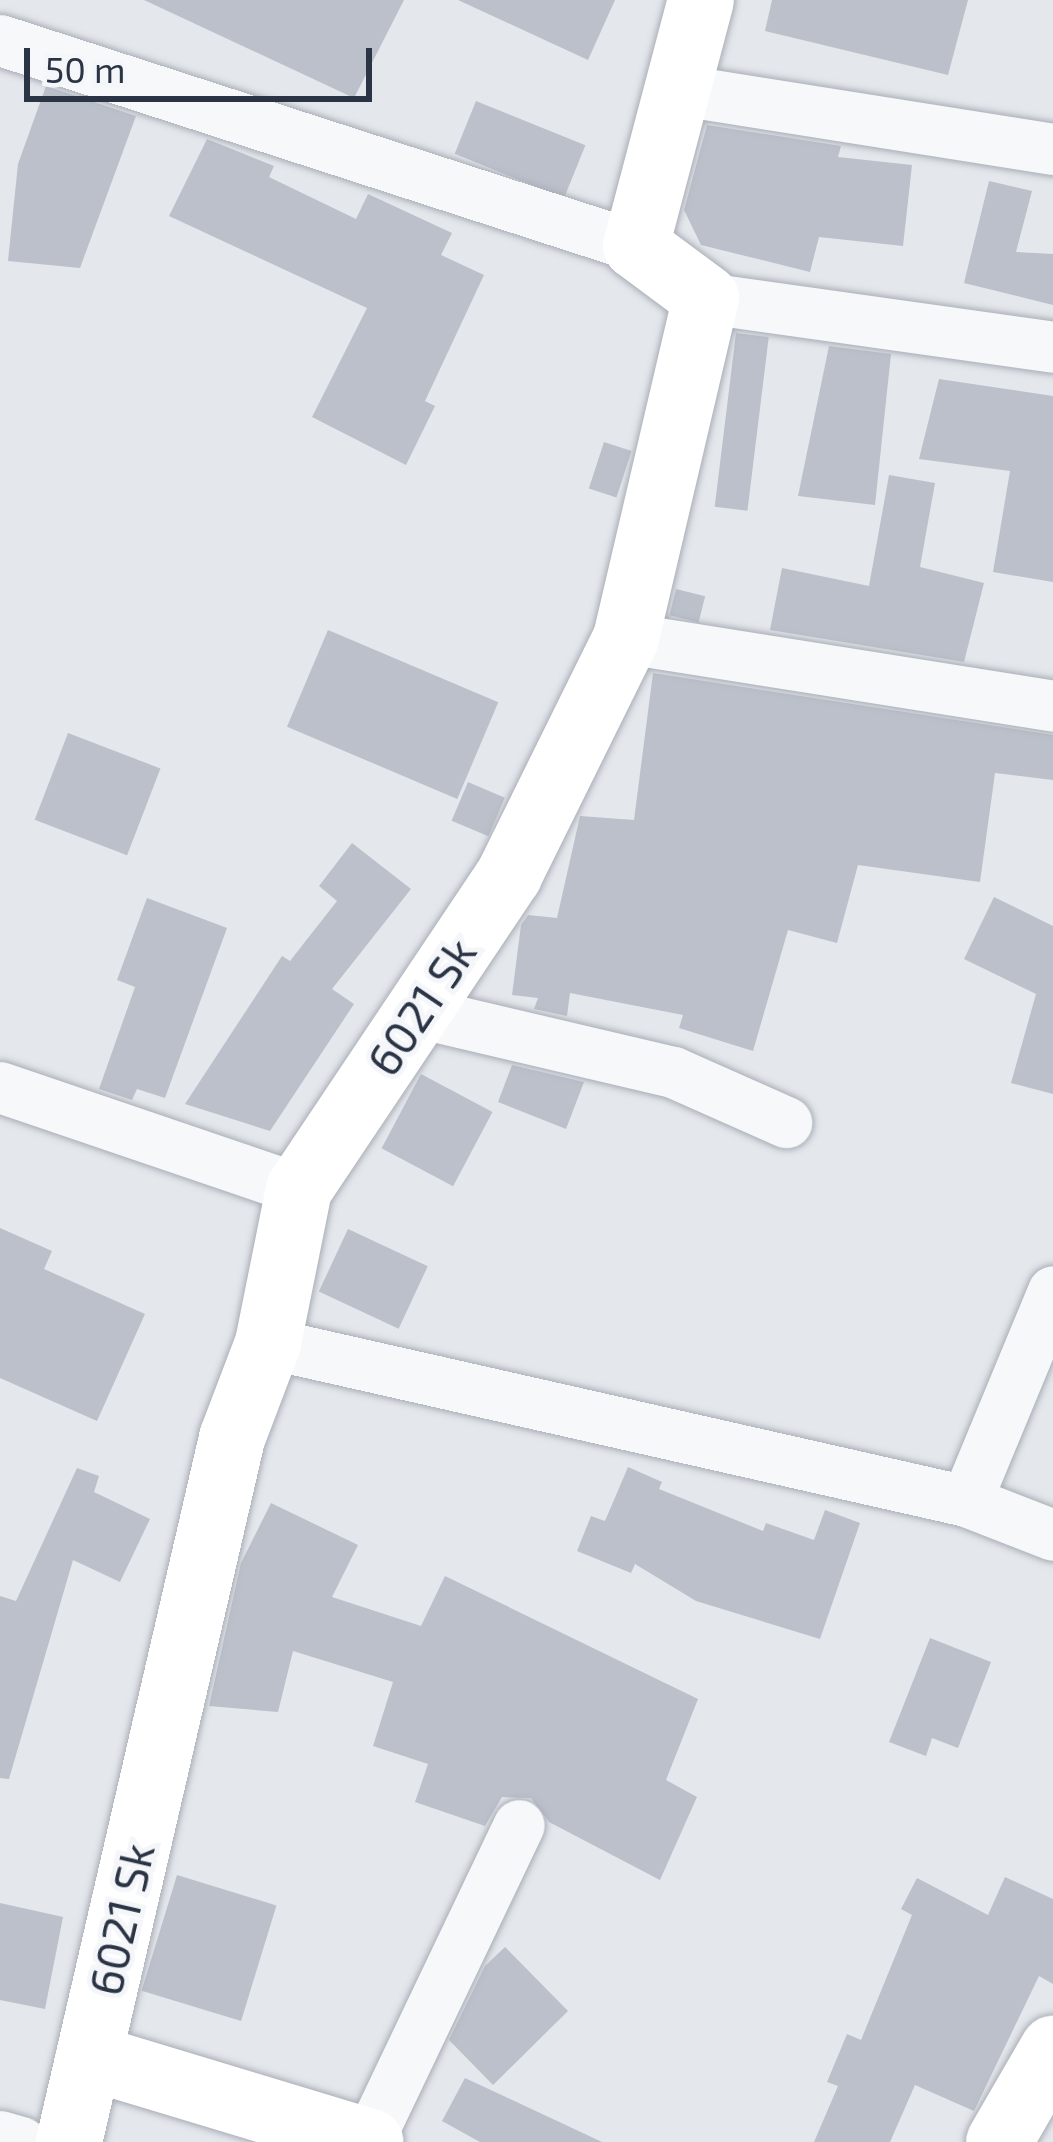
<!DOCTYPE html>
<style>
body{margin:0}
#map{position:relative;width:1053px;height:2142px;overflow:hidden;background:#e4e7ec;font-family:"Exo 2",sans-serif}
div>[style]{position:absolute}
.building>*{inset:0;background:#bbc0ca;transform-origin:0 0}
.roads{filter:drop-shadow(0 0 3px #a9aeb7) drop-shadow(0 0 3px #a9aeb7)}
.street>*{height:51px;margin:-25.5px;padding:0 25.5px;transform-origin:25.5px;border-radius:25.5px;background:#f7f8fa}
.secondary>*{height:66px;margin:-33px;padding:0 33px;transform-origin:33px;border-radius:33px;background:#fff}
span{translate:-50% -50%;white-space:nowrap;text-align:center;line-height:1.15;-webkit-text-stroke:10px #f4f6f9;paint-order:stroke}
.street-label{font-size:45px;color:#2b3445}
.scale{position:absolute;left:24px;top:48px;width:348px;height:54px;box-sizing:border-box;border:6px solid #2b3445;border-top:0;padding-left:15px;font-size:36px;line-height:42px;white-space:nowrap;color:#2b3445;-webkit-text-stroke:9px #f4f6f9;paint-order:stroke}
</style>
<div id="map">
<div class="building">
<i style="clip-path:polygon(144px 0,404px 0,354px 98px)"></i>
<i style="clip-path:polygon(458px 0,615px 0,588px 60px)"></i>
<i style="clip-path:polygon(772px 0,968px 0,948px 75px,765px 31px)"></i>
<i style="clip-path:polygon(46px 86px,136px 116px,80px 268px,8px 261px,18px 164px)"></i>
<i style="left:476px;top:101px;width:118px;height:57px;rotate:22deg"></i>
<i style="clip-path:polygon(707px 125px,841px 146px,838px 157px,912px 165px,903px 246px,819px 237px,810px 272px,701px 245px,684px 210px)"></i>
<i style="clip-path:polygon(207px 139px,274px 166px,269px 177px,356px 219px,368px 194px,452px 233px,441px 255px,484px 275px,425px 401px,435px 406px,406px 465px,312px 417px,367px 308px,169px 216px)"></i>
<i style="clip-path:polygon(989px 181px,1032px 191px,1016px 252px,1053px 254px,1053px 305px,964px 283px)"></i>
<i style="left:736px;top:333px;width:33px;height:175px;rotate:7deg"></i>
<i style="clip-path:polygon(829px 346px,891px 354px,875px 505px,798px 496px)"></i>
<i style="clip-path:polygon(939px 379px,1053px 396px,1053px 582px,993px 572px,1010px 471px,919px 459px)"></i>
<i style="left:604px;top:442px;width:29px;height:49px;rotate:18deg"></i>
<i style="clip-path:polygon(889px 475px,935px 483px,920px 567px,984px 583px,964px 662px,770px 630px,782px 568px,869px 586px)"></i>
<i style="left:676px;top:589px;width:30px;height:27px;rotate:14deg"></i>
<i style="left:328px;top:630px;width:185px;height:105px;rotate:23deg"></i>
<i style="clip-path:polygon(653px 673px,1053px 735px,1053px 780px,995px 773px,980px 882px,858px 865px,837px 943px,788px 930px,753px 1051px,679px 1028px,683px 1015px,570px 993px,567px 1016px,534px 1009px,538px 998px,512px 995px,521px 925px,528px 915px,557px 918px,580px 816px,634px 820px)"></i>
<i style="left:68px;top:733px;width:99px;height:93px;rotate:21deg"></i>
<i style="left:468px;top:782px;width:40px;height:42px;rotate:23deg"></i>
<i style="clip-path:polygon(352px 843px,411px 889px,332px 989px,354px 1004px,270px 1131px,185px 1104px,282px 956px,290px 961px,337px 901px,319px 886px)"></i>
<i style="clip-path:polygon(994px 897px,1053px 926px,1053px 1094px,1011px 1083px,1036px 994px,964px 959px)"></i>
<i style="clip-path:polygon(147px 898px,227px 928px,165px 1098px,137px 1089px,132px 1100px,99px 1089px,135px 987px,117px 980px)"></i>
<i style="clip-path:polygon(512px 1065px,584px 1082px,566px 1129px,498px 1102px)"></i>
<i style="left:421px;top:1074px;width:81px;height:84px;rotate:28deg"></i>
<i style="clip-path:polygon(0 1228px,52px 1251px,44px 1269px,145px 1314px,97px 1421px,0 1378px)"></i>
<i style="left:348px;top:1229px;width:88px;height:69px;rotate:25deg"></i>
<i style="clip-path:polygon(628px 1467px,662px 1482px,659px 1489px,763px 1531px,766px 1523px,814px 1540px,825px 1510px,860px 1523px,820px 1639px,696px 1601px,635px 1564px,631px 1573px,577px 1551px,591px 1516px,605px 1521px)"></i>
<i style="clip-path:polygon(77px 1468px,99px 1476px,94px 1492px,150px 1519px,120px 1582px,73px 1560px,9px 1779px,0 1778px,0 1596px,16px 1601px)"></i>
<i style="clip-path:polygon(271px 1503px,358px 1545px,332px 1597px,421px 1626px,445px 1576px,698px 1699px,666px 1780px,697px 1797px,660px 1880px,549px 1822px,531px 1798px,502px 1797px,485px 1826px,415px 1802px,428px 1764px,373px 1746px,393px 1682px,293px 1651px,278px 1712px,209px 1706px,241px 1563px)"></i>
<i style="clip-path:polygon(930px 1638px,991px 1662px,958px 1748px,932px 1738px,926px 1756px,889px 1742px)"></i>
<i style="left:177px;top:1875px;width:104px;height:121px;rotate:17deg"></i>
<i style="clip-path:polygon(1005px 1877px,1053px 1899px,1053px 1984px,1039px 1976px,974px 2111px,915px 2085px,890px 2142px,814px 2142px,838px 2086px,827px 2082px,847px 2034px,861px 2040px,912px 1915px,901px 1909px,917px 1878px,988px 1915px)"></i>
<i style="clip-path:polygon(0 1903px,63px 1917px,45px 2009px,0 2000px)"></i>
<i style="clip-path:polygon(505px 1947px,568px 2011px,493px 2085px,449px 2040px,485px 1966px)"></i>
<i style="clip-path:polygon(465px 2078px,602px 2142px,480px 2142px,442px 2121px)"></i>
</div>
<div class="roads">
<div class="street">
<i style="left:0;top:40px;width:669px;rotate:17.95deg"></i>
<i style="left:674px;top:89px;width:384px;rotate:9deg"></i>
<i style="left:706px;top:298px;width:350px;rotate:8deg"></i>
<i style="left:626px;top:638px;width:432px;rotate:9deg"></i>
<i style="left:417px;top:1012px;width:263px;rotate:13.2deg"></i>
<i style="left:673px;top:1072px;width:124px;rotate:23.9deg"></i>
<i style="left:0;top:1087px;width:316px;rotate:18.8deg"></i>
<i style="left:268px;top:1343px;width:716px;rotate:12.75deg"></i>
<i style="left:966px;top:1501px;width:93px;rotate:21.3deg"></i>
<i style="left:966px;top:1501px;width:227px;rotate:-67.5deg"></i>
<i style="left:0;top:2136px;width:22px;rotate:16deg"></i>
<i style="left:368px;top:2141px;width:350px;rotate:-64.5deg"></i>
</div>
<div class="secondary">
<i style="left:89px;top:2057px;width:294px;rotate:16.8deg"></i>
<i style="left:69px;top:2142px;width:723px;rotate:-76.96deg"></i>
<i style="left:232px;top:1438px;width:102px;rotate:-69.2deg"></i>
<i style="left:268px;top:1343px;width:157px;rotate:-78.6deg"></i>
<i style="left:299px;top:1189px;width:378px;rotate:-56.2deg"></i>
<i style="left:509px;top:875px;width:264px;rotate:-63.7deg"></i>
<i style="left:626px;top:638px;width:349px;rotate:-76.8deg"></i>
<i style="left:706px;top:298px;width:87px;rotate:-143.4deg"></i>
<i style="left:636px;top:246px;width:254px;rotate:-75.2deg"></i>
<i style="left:999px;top:2142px;width:108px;rotate:-59.9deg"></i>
</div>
</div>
<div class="street-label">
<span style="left:421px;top:1006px;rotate:-56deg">6021 Sk</span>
<span style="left:121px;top:1919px;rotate:-77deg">6021 Sk</span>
</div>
<div class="scale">50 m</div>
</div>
